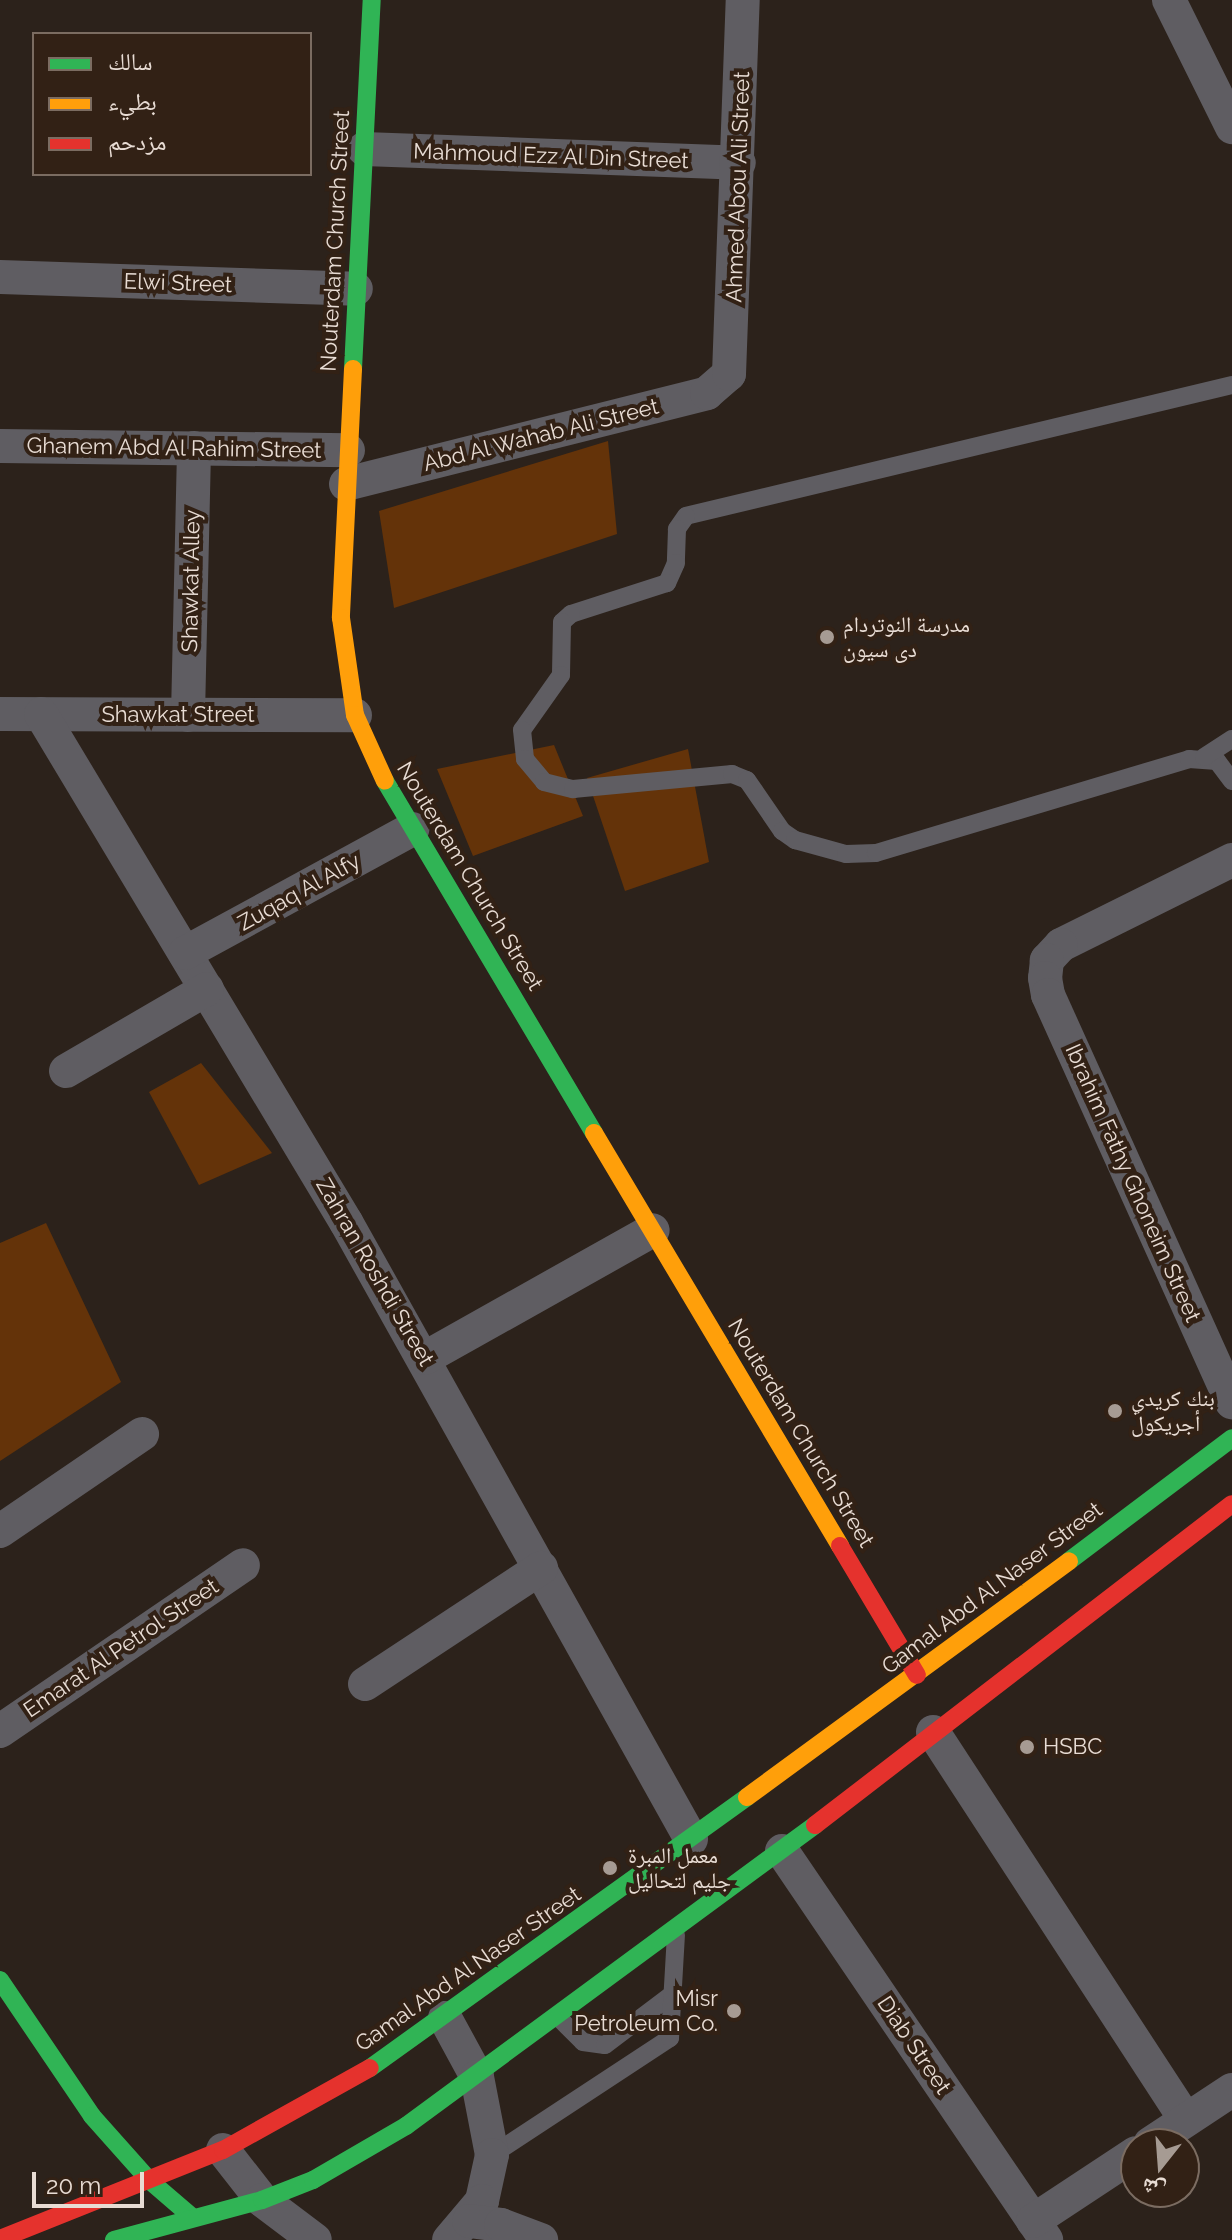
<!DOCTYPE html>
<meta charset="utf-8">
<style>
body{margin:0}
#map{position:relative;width:1232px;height:2240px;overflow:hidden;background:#2c221b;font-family:Raleway,"Noto Naskh Arabic",sans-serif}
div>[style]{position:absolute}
.green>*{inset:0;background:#643309}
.lane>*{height:18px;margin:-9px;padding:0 9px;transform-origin:9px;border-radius:9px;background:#5f5d62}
.street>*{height:34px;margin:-17px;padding:0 17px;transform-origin:17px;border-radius:17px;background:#5f5d62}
.fast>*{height:18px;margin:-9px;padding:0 9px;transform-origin:9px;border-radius:9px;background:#30b455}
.slow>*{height:18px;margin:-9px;padding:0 9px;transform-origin:9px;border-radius:9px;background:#ff9f0a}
.jam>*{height:18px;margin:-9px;padding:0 9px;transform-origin:9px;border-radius:9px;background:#e5322d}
.dots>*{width:22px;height:22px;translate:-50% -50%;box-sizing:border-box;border:4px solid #322115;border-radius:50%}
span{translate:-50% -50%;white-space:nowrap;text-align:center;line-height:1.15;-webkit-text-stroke:8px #322115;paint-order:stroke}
.street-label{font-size:22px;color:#e8dcd4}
.poi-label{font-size:22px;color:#e8dcd4}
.left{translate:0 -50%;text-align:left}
.right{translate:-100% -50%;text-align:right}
.legend{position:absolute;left:32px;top:32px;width:280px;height:144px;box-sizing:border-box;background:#322115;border:2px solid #7b6c61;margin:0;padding:10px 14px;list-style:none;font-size:24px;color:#e8dcd4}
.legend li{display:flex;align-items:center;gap:16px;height:40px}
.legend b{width:40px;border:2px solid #7b6c61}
.north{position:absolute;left:1120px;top:2128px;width:80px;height:80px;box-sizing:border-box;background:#322115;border:2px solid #7b6c61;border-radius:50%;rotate:197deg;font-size:22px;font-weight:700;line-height:32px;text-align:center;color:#e8dcd4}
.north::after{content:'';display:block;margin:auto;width:28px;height:36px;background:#a69b93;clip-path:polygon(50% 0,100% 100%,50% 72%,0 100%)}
.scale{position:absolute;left:32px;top:2172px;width:112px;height:36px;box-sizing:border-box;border:4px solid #e8dcd4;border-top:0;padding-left:10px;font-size:24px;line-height:28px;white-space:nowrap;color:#e8dcd4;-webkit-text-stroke:6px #322115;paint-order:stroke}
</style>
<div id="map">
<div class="green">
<i style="clip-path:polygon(608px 441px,617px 534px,394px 608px,379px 511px)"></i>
<i style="clip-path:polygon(554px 745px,583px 816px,473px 856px,437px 769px)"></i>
<i style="clip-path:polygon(688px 749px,709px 862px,625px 891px,587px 778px)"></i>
<i style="clip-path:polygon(201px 1063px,272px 1153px,199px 1185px,149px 1092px)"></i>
<i style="clip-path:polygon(46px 1223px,121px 1382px,0 1461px,0 1243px)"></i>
</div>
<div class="lane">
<i style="left:1232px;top:385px;width:561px;rotate:166.51deg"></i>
<i style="left:686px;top:516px;width:16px;rotate:125deg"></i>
<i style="left:677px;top:529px;width:34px;rotate:92deg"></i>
<i style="left:676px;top:563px;width:22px;rotate:114deg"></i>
<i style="left:667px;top:583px;width:101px;rotate:162.1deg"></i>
<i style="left:571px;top:614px;width:12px;rotate:138deg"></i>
<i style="left:562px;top:622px;width:53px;rotate:91.1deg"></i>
<i style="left:561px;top:675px;width:67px;rotate:125.3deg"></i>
<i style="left:522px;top:730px;width:29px;rotate:84deg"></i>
<i style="left:525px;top:759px;width:30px;rotate:50deg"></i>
<i style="left:544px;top:782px;width:30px;rotate:14deg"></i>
<i style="left:573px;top:789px;width:160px;rotate:-5.4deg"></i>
<i style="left:732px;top:774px;width:16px;rotate:22deg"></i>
<i style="left:747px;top:780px;width:62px;rotate:55.5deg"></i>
<i style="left:782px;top:831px;width:16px;rotate:35deg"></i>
<i style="left:795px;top:840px;width:53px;rotate:15.4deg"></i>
<i style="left:846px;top:854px;width:30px;rotate:-2deg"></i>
<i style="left:876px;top:853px;width:327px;rotate:-16.7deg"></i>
<i style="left:1189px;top:759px;width:28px;rotate:4deg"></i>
<i style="left:1217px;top:761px;width:25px;rotate:53deg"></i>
<i style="left:1204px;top:757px;width:33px;rotate:-33deg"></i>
<i style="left:558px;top:2017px;width:35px;rotate:45deg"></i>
<i style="left:583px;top:2042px;width:22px;rotate:8deg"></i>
<i style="left:605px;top:2045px;width:86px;rotate:-37deg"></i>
<i style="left:492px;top:2155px;width:213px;rotate:-33.3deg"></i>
<i style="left:670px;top:2038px;width:103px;rotate:-86.7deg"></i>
</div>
<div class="street">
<i style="left:1169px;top:0;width:142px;rotate:63.6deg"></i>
<i style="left:364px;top:149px;width:375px;rotate:2.1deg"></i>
<i style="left:0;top:277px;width:356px;rotate:1.9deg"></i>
<i style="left:0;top:446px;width:348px;rotate:0.7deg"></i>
<i style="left:346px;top:484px;width:372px;rotate:-14.1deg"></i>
<i style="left:707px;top:393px;width:29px;rotate:-41deg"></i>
<i style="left:729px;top:374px;width:374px;rotate:-87.9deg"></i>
<i style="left:0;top:714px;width:355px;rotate:0.2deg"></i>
<i style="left:41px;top:714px;width:593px;rotate:59.02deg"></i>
<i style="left:346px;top:1222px;width:707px;rotate:60.79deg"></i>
<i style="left:188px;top:715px;width:267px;rotate:-88.7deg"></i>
<i style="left:1232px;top:860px;width:191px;rotate:153.6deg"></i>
<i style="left:1061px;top:945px;width:21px;rotate:133deg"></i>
<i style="left:1047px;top:960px;width:18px;rotate:96deg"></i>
<i style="left:1045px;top:978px;width:17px;rotate:80deg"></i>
<i style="left:1048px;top:995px;width:447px;rotate:65.7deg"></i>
<i style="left:185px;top:953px;width:259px;rotate:-28.6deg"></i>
<i style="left:66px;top:1071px;width:163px;rotate:-30.2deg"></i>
<i style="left:425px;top:1358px;width:261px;rotate:-29.3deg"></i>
<i style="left:0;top:1531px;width:172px;rotate:-34.3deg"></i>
<i style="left:365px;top:1684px;width:211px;rotate:-33.4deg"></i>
<i style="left:0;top:1731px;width:294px;rotate:-34.3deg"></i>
<i style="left:933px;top:1732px;width:463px;rotate:56.9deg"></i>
<i style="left:782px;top:1851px;width:470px;rotate:55.8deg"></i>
<i style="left:445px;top:2018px;width:67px;rotate:61.5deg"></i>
<i style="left:477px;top:2077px;width:79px;rotate:79.1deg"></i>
<i style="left:492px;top:2155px;width:47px;rotate:102.3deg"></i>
<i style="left:482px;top:2201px;width:51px;rotate:130.2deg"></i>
<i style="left:1150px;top:2144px;width:98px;rotate:-33.4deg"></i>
<i style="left:223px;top:2150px;width:63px;rotate:52deg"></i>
<i style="left:262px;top:2200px;width:66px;rotate:37deg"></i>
<i style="left:469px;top:2221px;width:32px;rotate:7deg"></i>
<i style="left:501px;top:2225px;width:43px;rotate:20.6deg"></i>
<i style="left:1033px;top:2221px;width:123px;rotate:-33.4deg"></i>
</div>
<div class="fast">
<i style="left:353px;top:369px;width:369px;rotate:-87.1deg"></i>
<i style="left:385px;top:781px;width:409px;rotate:59.3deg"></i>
<i style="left:1069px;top:1561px;width:204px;rotate:-37deg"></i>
<i style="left:0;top:1980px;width:164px;rotate:55.9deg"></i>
<i style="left:92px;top:2116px;width:86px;rotate:48.3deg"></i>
<i style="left:149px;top:2180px;width:57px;rotate:40.7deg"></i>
<i style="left:370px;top:2068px;width:464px;rotate:-35.7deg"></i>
<i style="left:114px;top:2240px;width:153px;rotate:-15.1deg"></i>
<i style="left:262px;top:2200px;width:55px;rotate:-21.4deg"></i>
<i style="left:313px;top:2180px;width:108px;rotate:-30.1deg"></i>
<i style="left:406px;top:2126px;width:508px;rotate:-36.35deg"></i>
</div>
<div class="slow">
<i style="left:353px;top:369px;width:249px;rotate:92.8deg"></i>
<i style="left:341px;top:618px;width:98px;rotate:81.8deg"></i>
<i style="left:355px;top:715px;width:72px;rotate:65.6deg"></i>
<i style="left:594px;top:1133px;width:481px;rotate:59.2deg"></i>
<i style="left:747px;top:1797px;width:399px;rotate:-36.2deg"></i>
</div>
<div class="jam">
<i style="left:840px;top:1546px;width:150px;rotate:59.2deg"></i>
<i style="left:815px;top:1825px;width:526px;rotate:-37.59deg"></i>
<i style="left:0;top:2239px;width:240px;rotate:-21.8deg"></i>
<i style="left:223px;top:2150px;width:168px;rotate:-29.2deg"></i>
</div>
<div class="dots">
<i style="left:827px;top:637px;background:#a69b93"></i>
<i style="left:1115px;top:1411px;background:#a69b93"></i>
<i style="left:1027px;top:1747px;background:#a69b93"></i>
<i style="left:610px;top:1868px;background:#a69b93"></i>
<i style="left:734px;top:2011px;background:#a69b93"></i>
</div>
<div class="street-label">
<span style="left:551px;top:156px;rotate:2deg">Mahmoud Ezz Al Din Street</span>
<span style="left:738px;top:187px;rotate:-88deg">Ahmed Abou Ali Street</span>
<span style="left:335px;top:241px;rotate:-87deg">Nouterdam Church Street</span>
<span style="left:178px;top:283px;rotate:2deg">Elwi Street</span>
<span style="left:541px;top:435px;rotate:-14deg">Abd Al Wahab Ali Street</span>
<span style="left:174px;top:448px;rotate:1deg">Ghanem Abd Al Rahim Street</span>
<span style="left:191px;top:581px;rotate:-89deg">Shawkat Alley</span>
<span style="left:178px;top:715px">Shawkat Street</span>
<span style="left:470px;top:876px;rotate:59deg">Nouterdam Church Street</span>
<span style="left:299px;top:892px;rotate:-29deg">Zuqaq Al Alfy</span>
<span style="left:1133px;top:1183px;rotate:66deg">Ibrahim Fathy Ghoneim Street</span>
<span style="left:375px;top:1272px;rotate:60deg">Zahran Roshdi Street</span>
<span style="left:801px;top:1433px;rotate:59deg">Nouterdam Church Street</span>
<span style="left:992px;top:1588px;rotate:-37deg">Gamal Abd Al Naser Street</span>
<span style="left:121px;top:1648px;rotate:-34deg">Emarat Al Petrol Street</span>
<span style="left:468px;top:1969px;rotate:-35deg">Gamal Abd Al Naser Street</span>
<span style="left:914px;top:2045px;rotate:56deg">Diab Street</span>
</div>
<div class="poi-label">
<span class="left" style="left:843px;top:637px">مدرسة النوتردام<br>دى سيون</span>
<span class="left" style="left:1131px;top:1411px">بنك كريدي<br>أجريكول</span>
<span class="left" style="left:1043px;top:1747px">HSBC</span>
<span class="left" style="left:628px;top:1868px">معمل المبرة<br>جليم لتحاليل</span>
<span class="right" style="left:718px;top:2011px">Misr<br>Petroleum Co.</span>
</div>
<ul class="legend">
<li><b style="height:10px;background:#30b455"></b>سالك</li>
<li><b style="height:10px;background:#ff9f0a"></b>بطيء</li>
<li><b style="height:10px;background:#e5322d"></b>مزدحم</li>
</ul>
<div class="north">ش</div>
<div class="scale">20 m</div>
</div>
